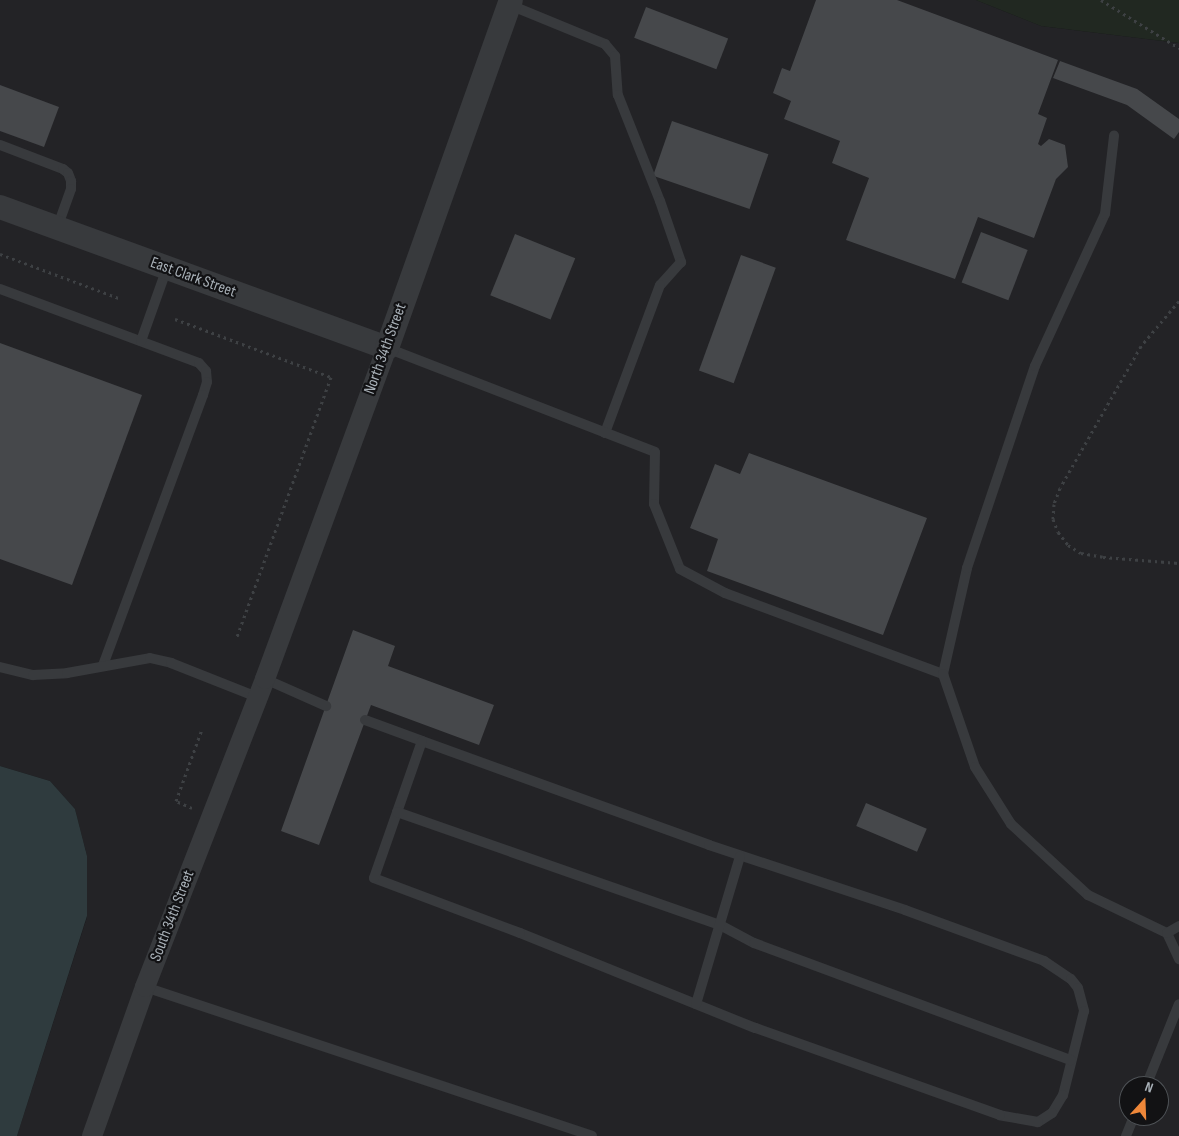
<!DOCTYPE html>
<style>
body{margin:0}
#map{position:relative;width:1179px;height:1136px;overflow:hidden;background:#171719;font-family:"Sofia Sans Condensed",sans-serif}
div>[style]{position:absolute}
.built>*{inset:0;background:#232326}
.green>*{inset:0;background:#212821}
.water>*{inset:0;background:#2f3b3e}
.building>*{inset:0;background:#46484b;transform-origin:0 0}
.path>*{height:3px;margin-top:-1.5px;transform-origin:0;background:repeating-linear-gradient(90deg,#3e4144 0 2.5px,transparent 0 6.5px)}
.service>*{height:10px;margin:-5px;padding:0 5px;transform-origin:5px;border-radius:5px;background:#383a3d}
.minor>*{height:20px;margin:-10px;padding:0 10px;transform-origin:10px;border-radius:10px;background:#383a3d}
.tertiary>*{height:24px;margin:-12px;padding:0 12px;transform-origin:12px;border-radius:12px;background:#383a3d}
span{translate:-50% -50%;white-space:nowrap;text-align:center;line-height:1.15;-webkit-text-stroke:4.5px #121214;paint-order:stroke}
.street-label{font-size:16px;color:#a9b1b8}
.north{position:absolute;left:1119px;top:1076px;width:50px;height:50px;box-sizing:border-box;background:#121214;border:1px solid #4e5256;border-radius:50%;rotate:20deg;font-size:14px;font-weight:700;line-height:20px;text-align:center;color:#a9b1b8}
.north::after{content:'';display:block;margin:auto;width:18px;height:22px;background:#ee8739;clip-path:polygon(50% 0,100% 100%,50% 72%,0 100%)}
</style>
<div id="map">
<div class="built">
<i style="clip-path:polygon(evenodd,0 0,976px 0,1041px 26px,1179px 43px,1179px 1136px,17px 1136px,87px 917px,87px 856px,75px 809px,50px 781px,0 766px,0 0,1129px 1086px,1159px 1086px,1159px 1116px,1129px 1116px,1129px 1086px)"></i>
</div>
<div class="green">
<i style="clip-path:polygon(976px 0,1179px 0,1179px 43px,1041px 26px)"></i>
</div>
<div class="water">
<i style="clip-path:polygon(0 766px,50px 781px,75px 809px,87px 856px,87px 916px,17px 1136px,0 1136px)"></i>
</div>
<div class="building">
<i style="clip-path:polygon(816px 0,897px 0,1058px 60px,1038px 114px,1047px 118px,1038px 144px,1041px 146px,1049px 139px,1065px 145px,1068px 167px,1056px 179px,1034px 238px,978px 217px,955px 279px,846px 240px,869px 178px,832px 163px,840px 141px,784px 119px,791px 101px,773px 93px,782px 68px,790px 71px)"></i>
<i style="left:646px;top:7px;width:88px;height:33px;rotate:21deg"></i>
<i style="clip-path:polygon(1060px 61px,1137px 89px,1179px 119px,1179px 132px,1174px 139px,1127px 105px,1053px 78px)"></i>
<i style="clip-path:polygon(0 85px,59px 107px,44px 147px,0 131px)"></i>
<i style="left:672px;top:121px;width:102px;height:58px;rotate:19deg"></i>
<i style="left:981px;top:232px;width:50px;height:54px;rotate:21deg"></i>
<i style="left:515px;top:234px;width:65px;height:66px;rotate:22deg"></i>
<i style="left:741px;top:255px;width:37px;height:123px;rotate:20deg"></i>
<i style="clip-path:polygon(0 343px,142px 395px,72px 585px,0 559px)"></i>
<i style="clip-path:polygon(749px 453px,927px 518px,883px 635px,707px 571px,718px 539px,690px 528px,715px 464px,740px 474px)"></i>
<i style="clip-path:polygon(353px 630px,395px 646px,388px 666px,494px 705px,479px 745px,371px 705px,319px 845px,281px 831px)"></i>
<i style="left:866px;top:803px;width:66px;height:25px;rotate:23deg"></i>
</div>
<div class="path">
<i style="left:1101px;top:0;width:92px;rotate:31.6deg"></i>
<i style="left:0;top:254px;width:129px;rotate:20.4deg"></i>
<i style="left:1179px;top:301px;width:59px;rotate:130.2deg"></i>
<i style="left:1141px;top:346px;width:163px;rotate:119.7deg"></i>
<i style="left:1060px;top:488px;width:17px;rotate:111deg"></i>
<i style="left:1054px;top:504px;width:15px;rotate:94deg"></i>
<i style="left:1053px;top:519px;width:14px;rotate:69deg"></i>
<i style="left:1058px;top:532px;width:16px;rotate:52deg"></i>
<i style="left:1068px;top:545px;width:15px;rotate:32deg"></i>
<i style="left:1081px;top:553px;width:22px;rotate:10deg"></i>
<i style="left:1103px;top:557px;width:76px;rotate:4.5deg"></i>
<i style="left:175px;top:319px;width:166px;rotate:20.4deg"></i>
<i style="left:331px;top:377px;width:276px;rotate:109.9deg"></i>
<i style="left:192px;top:808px;width:17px;rotate:-156deg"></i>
<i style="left:176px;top:801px;width:77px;rotate:-70.1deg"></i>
</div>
<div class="service">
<i style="left:510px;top:5px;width:103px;rotate:22.3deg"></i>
<i style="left:605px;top:44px;width:16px;rotate:50deg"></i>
<i style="left:615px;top:56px;width:39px;rotate:86deg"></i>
<i style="left:618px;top:95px;width:114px;rotate:68.4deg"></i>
<i style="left:660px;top:201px;width:65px;rotate:71deg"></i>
<i style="left:681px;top:262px;width:31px;rotate:132deg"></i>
<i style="left:660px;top:285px;width:158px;rotate:110.4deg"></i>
<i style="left:0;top:145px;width:67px;rotate:20.9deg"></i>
<i style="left:63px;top:169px;width:6px;rotate:39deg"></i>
<i style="left:68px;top:173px;width:9px;rotate:69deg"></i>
<i style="left:71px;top:181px;width:8px;rotate:90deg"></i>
<i style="left:71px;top:189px;width:41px;rotate:109.7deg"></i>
<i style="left:0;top:289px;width:212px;rotate:20.4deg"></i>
<i style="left:199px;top:363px;width:11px;rotate:49deg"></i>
<i style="left:206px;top:371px;width:11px;rotate:85deg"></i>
<i style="left:207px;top:382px;width:14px;rotate:107deg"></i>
<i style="left:203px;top:395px;width:289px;rotate:110.3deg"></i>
<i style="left:141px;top:341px;width:77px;rotate:-70.4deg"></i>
<i style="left:387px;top:348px;width:287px;rotate:21.2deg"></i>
<i style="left:655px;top:452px;width:52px;rotate:91.1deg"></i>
<i style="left:654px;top:504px;width:70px;rotate:68.2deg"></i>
<i style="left:680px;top:569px;width:51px;rotate:28.1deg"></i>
<i style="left:725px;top:593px;width:233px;rotate:20.4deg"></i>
<i style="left:943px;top:674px;width:109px;rotate:-77.2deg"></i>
<i style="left:967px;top:568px;width:213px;rotate:-71.4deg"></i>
<i style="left:1035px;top:366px;width:167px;rotate:-65.3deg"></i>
<i style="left:1105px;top:214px;width:79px;rotate:-83.4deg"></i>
<i style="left:0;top:667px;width:34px;rotate:14deg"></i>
<i style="left:33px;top:675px;width:34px;rotate:-3deg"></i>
<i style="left:67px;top:673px;width:84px;rotate:-10.2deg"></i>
<i style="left:150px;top:658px;width:22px;rotate:13deg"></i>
<i style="left:171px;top:663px;width:92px;rotate:21.6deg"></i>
<i style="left:943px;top:674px;width:98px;rotate:71deg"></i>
<i style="left:975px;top:767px;width:67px;rotate:57.7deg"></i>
<i style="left:1011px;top:824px;width:105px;rotate:42.7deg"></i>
<i style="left:1088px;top:895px;width:88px;rotate:25.7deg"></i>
<i style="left:1167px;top:933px;width:29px;rotate:65deg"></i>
<i style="left:265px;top:679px;width:67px;rotate:23.9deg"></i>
<i style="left:365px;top:720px;width:61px;rotate:20.2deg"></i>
<i style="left:422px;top:741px;width:305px;rotate:19.9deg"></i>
<i style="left:709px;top:845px;width:206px;rotate:18.3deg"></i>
<i style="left:905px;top:910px;width:148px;rotate:20.1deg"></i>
<i style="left:1044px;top:961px;width:32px;rotate:34deg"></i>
<i style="left:1071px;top:979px;width:11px;rotate:52deg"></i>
<i style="left:1078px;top:988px;width:24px;rotate:75deg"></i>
<i style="left:1084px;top:1011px;width:87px;rotate:104deg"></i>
<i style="left:1063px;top:1095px;width:21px;rotate:121deg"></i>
<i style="left:1052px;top:1113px;width:17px;rotate:147deg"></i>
<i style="left:1038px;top:1122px;width:39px;rotate:-170deg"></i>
<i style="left:1000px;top:1115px;width:260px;rotate:-160.4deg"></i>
<i style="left:755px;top:1028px;width:253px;rotate:-158deg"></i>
<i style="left:520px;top:933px;width:156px;rotate:-159.4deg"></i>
<i style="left:374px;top:878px;width:145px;rotate:-70.7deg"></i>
<i style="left:397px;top:812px;width:342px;rotate:19.3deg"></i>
<i style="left:720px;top:925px;width:38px;rotate:28deg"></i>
<i style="left:754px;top:943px;width:338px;rotate:20.3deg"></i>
<i style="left:1167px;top:933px;width:14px;rotate:-30deg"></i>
<i style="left:145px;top:987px;width:471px;rotate:18.4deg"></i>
<i style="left:696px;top:1004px;width:154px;rotate:-73.4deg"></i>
<i style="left:1146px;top:1086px;width:88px;rotate:-68.1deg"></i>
<i style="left:1126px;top:1136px;width:22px;rotate:-68deg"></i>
</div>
<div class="minor">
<i style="left:92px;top:1136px;width:158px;rotate:-70.4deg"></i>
<i style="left:145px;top:987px;width:331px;rotate:-68.7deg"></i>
<i style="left:265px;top:679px;width:353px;rotate:-69.8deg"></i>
</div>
<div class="tertiary">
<i style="left:0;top:207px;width:412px;rotate:20deg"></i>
<i style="left:387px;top:348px;width:369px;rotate:-70.4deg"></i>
</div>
<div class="street-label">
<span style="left:193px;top:278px;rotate:20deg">East Clark Street</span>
<span style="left:386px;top:349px;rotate:-70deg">North 34th Street</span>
<span style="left:173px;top:916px;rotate:-69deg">South 34th Street</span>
</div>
<div class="north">N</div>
</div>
